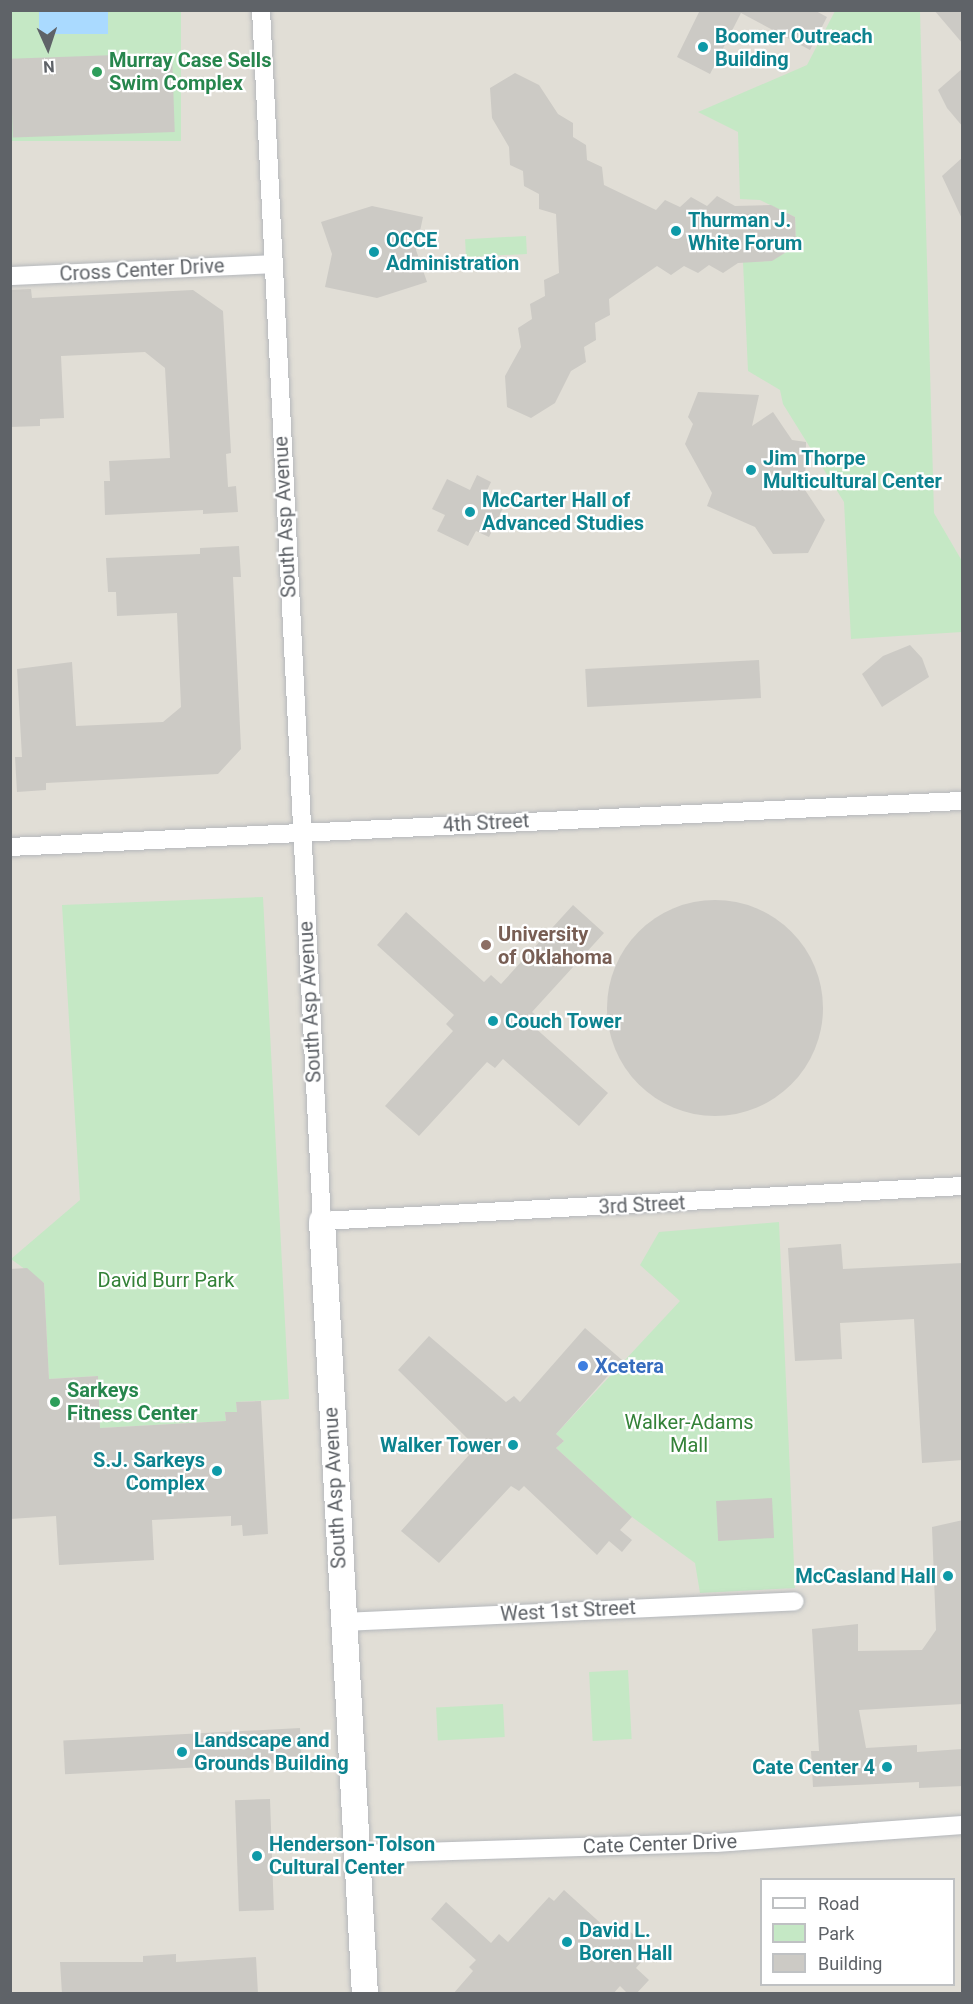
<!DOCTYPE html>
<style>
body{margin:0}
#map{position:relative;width:973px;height:2004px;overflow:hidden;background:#f1efe8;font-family:Roboto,sans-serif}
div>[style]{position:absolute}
.education>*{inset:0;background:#e1ded6}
.green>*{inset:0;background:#c5e8c5;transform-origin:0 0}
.water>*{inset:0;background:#aadaff;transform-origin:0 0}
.building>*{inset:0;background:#cccac5;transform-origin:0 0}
.round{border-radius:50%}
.roads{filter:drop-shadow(0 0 2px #b5b8bc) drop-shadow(0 0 2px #b5b8bc)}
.street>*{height:18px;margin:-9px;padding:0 9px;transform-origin:9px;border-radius:9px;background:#fff}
.secondary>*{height:26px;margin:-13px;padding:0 13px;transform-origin:13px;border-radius:13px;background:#fff}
.dots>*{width:16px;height:16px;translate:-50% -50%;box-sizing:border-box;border:3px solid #fff;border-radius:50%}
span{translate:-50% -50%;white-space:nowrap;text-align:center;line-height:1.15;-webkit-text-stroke:4.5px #fff;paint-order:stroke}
.culture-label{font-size:20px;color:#0d838f;font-weight:700}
.left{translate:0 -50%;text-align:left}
.right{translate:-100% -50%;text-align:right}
.leisure-label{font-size:20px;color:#27864d;font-weight:700}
.street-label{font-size:20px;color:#5f6368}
.education-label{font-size:20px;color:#785e54;font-weight:700}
.park-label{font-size:20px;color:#348238}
.shop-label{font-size:20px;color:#366cbe;font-weight:700}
.frame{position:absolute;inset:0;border:12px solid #5f6368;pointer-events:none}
.legend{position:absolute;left:760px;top:1878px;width:195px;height:108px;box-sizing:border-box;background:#fff;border:2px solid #bfc1c3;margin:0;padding:8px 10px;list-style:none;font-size:18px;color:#5f6368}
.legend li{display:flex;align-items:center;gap:12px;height:30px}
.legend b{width:30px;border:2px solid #bfc1c3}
.north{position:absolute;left:18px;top:18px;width:60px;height:60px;-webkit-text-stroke:4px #fff;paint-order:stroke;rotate:177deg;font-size:16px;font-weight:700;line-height:24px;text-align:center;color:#5f6368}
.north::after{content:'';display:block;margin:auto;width:21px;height:27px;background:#5f6368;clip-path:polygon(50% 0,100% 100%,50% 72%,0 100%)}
</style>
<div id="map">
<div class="education">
<i style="clip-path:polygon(evenodd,11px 11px,962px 11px,962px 1993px,11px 1994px,11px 11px,762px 1880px,954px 1880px,954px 1984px,762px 1984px,762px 1880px)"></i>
</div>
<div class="green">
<i style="left:10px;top:11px;width:171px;height:130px"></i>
<i style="clip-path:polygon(835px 11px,920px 11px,934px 513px,962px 561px,962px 632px,851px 639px,844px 502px,783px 404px,780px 390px,748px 371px,743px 262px,771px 261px,796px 246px,795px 217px,760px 200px,740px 199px,738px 132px,698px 112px,807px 65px)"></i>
<i style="left:526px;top:236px;width:18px;height:61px;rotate:87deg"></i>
<i style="clip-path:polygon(263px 897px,289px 1399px,236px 1402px,237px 1412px,225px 1412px,226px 1421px,100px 1428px,98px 1376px,49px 1379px,44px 1283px,11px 1259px,80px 1200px,62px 905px)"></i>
<i style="clip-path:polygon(779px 1222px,795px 1588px,700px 1593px,695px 1563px,632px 1517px,556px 1448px,564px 1441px,556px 1434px,680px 1301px,640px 1265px,659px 1232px)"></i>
<i style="left:628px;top:1670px;width:69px;height:39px;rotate:87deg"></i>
<i style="left:503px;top:1704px;width:33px;height:67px;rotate:87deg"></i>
</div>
<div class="water">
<i style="left:39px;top:11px;width:69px;height:23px"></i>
</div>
<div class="building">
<i style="clip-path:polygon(700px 10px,814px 10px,827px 17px,810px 50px,741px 13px,710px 74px,677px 57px)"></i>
<i style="clip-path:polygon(934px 10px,963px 10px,963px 44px)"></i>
<i style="left:172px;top:53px;width:79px;height:162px;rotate:88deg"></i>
<i style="clip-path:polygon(963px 68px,963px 127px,947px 108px,938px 90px)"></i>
<i style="clip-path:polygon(515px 73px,539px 85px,558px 114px,573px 123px,573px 137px,586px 145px,587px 160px,602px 167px,604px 185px,656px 210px,665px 200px,680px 207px,691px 197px,707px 206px,717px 196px,735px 206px,771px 205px,795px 217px,796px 246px,772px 261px,738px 263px,723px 273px,709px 265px,698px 273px,684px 266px,671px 275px,657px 266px,609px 299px,610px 315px,595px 323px,596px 340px,584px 347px,586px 362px,571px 371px,555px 403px,531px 418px,507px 407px,505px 376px,521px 347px,518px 328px,532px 319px,530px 304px,545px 296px,544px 280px,559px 273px,556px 214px,539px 209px,539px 194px,524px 186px,523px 171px,510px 165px,509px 147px,492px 118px,490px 88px)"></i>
<i style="clip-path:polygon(963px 157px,963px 221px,942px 176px)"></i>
<i style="clip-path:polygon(372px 206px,423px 217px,416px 250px,427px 282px,377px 298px,325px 287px,332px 254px,321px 222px)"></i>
<i style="clip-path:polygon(31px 289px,32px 298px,193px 290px,223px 311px,231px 453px,226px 454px,228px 487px,236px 486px,238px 512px,203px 514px,203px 510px,105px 515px,104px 481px,110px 481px,109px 461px,170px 458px,165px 368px,145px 352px,61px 356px,64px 418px,40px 419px,40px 426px,10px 427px,10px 290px)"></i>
<i style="clip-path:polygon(698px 392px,759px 395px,752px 426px,773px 412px,792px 440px,806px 442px,805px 490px,825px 520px,808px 553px,773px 554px,755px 527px,707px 506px,712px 493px,685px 444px,693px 424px,688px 417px)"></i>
<i style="clip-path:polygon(477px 475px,491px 482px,484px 497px,504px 506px,489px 537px,476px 531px,468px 546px,437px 531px,445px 515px,432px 509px,447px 479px,470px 490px)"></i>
<i style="clip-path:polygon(239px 546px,241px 577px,233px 577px,241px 749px,218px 774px,46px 783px,46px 790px,17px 792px,15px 757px,22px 757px,17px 669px,72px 662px,76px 726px,163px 722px,181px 707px,177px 613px,117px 616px,116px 592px,108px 592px,106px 558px,200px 554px,200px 548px)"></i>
<i style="clip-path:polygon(910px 645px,922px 658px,929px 677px,882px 707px,862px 674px,883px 656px)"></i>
<i style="left:759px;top:660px;width:38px;height:174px;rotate:87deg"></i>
<i class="round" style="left:607px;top:900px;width:216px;height:216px"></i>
<i style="clip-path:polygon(573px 905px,604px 933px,532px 1012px,540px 1018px,533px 1026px,608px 1093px,579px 1126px,503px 1059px,495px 1068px,487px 1062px,419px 1136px,385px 1106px,453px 1031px,446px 1024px,454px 1015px,377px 945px,406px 912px,484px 982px,491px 975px,501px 984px)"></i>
<i style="clip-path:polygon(841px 1244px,843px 1269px,963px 1263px,963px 1460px,922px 1463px,914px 1319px,840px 1323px,842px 1359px,795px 1361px,788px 1248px)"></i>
<i style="clip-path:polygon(27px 1268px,44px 1283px,49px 1379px,98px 1376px,100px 1428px,226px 1421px,225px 1412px,237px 1412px,236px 1402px,261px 1401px,268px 1534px,243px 1536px,242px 1525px,231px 1526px,231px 1516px,152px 1520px,154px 1560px,59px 1565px,56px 1516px,10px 1519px,10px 1269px)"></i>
<i style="clip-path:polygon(585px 1328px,622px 1360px,556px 1434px,564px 1441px,556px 1448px,632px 1517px,620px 1530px,632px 1540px,622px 1552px,609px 1541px,597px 1555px,524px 1486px,519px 1491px,511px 1486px,439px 1563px,401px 1531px,469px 1455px,462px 1449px,469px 1440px,398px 1370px,429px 1336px,506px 1402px,514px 1396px,520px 1402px)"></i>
<i style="left:772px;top:1498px;width:40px;height:56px;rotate:87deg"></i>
<i style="clip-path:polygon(963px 1520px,963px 1704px,859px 1710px,866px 1748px,917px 1745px,917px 1752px,963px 1749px,963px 1786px,919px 1788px,919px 1782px,813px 1787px,811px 1751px,819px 1751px,812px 1629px,858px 1624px,858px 1651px,922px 1650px,936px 1630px,932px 1527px)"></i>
<i style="left:300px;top:1728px;width:34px;height:237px;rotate:87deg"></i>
<i style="left:270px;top:1799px;width:111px;height:35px;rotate:88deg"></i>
<i style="clip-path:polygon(564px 1890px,617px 1938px,626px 1928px,646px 1946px,637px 1956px,642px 1961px,636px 1968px,649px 1980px,636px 1994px,628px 1994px,620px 1986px,613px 1994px,453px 1994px,473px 1971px,469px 1967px,476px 1960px,431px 1919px,446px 1902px,491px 1943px,499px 1934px,508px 1942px,549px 1897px,554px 1901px)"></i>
<i style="clip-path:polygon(176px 1954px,176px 1962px,256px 1957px,258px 1994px,62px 1994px,60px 1962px,143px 1962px,143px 1956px)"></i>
</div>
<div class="roads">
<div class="street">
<i style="left:261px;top:10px;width:1213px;rotate:87.12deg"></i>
<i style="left:322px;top:1221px;width:641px;rotate:-3.13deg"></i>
<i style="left:10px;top:276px;width:263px;rotate:-2.6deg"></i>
<i style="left:10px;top:847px;width:953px;rotate:-2.77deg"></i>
<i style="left:341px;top:1622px;width:454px;rotate:-2.6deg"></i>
<i style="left:357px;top:1854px;width:359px;rotate:-1.8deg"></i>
<i style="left:716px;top:1843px;width:247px;rotate:-4.2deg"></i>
</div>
<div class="secondary">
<i style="left:322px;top:1221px;width:774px;rotate:86.82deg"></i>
</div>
</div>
<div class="dots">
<i style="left:703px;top:47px;background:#0f9aa8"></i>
<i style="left:97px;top:72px;background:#2e9e5b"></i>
<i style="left:676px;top:231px;background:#0f9aa8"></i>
<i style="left:374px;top:252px;background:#0f9aa8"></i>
<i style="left:751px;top:470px;background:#0f9aa8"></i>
<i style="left:470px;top:512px;background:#0f9aa8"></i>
<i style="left:486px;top:945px;background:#8d6e63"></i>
<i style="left:493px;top:1021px;background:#0f9aa8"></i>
<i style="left:583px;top:1366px;background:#3f7fe0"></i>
<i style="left:55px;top:1402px;background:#2e9e5b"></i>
<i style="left:513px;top:1445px;background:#0f9aa8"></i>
<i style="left:217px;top:1471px;background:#0f9aa8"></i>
<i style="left:948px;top:1576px;background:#0f9aa8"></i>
<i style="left:182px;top:1752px;background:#0f9aa8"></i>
<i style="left:887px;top:1767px;background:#0f9aa8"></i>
<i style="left:257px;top:1856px;background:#0f9aa8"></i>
<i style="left:567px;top:1942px;background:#0f9aa8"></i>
</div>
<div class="culture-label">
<span class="left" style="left:715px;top:48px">Boomer Outreach<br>Building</span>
<span class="left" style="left:688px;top:232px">Thurman J.<br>White Forum</span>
<span class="left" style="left:386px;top:252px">OCCE<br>Administration</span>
<span class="left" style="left:763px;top:470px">Jim Thorpe<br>Multicultural Center</span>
<span class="left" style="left:482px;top:512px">McCarter Hall of<br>Advanced Studies</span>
<span class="left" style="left:505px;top:1021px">Couch Tower</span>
<span class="right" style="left:501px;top:1445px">Walker Tower</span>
<span class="right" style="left:205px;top:1472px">S.J. Sarkeys<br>Complex</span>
<span class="right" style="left:936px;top:1576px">McCasland Hall</span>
<span class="left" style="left:194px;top:1752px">Landscape and<br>Grounds Building</span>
<span class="right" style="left:875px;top:1767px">Cate Center 4</span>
<span class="left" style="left:269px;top:1856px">Henderson-Tolson<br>Cultural Center</span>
<span class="left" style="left:579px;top:1942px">David L.<br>Boren Hall</span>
</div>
<div class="leisure-label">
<span class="left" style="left:109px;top:72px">Murray Case Sells<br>Swim Complex</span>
<span class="left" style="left:67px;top:1402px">Sarkeys<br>Fitness Center</span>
</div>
<div class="street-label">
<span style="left:142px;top:270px;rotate:-3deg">Cross Center Drive</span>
<span style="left:285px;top:517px;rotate:-93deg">South Asp Avenue</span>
<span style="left:486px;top:823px;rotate:-3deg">4th Street</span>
<span style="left:310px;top:1002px;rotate:-93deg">South Asp Avenue</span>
<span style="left:642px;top:1205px;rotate:-3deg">3rd Street</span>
<span style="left:335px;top:1488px;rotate:-93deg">South Asp Avenue</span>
<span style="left:568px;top:1611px;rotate:-3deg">West 1st Street</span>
<span style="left:660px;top:1844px;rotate:-2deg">Cate Center Drive</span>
</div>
<div class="education-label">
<span class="left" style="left:498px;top:946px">University<br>of Oklahoma</span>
</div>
<div class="park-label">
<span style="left:166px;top:1280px">David Burr Park</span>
<span style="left:689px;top:1434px">Walker-Adams<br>Mall</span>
</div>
<div class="shop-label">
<span class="left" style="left:595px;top:1366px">Xcetera</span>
</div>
<div class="frame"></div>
<ul class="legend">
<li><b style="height:8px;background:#fff"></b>Road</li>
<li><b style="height:16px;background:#c5e8c5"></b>Park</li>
<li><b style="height:16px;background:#cccac5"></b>Building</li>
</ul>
<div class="north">N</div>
</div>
